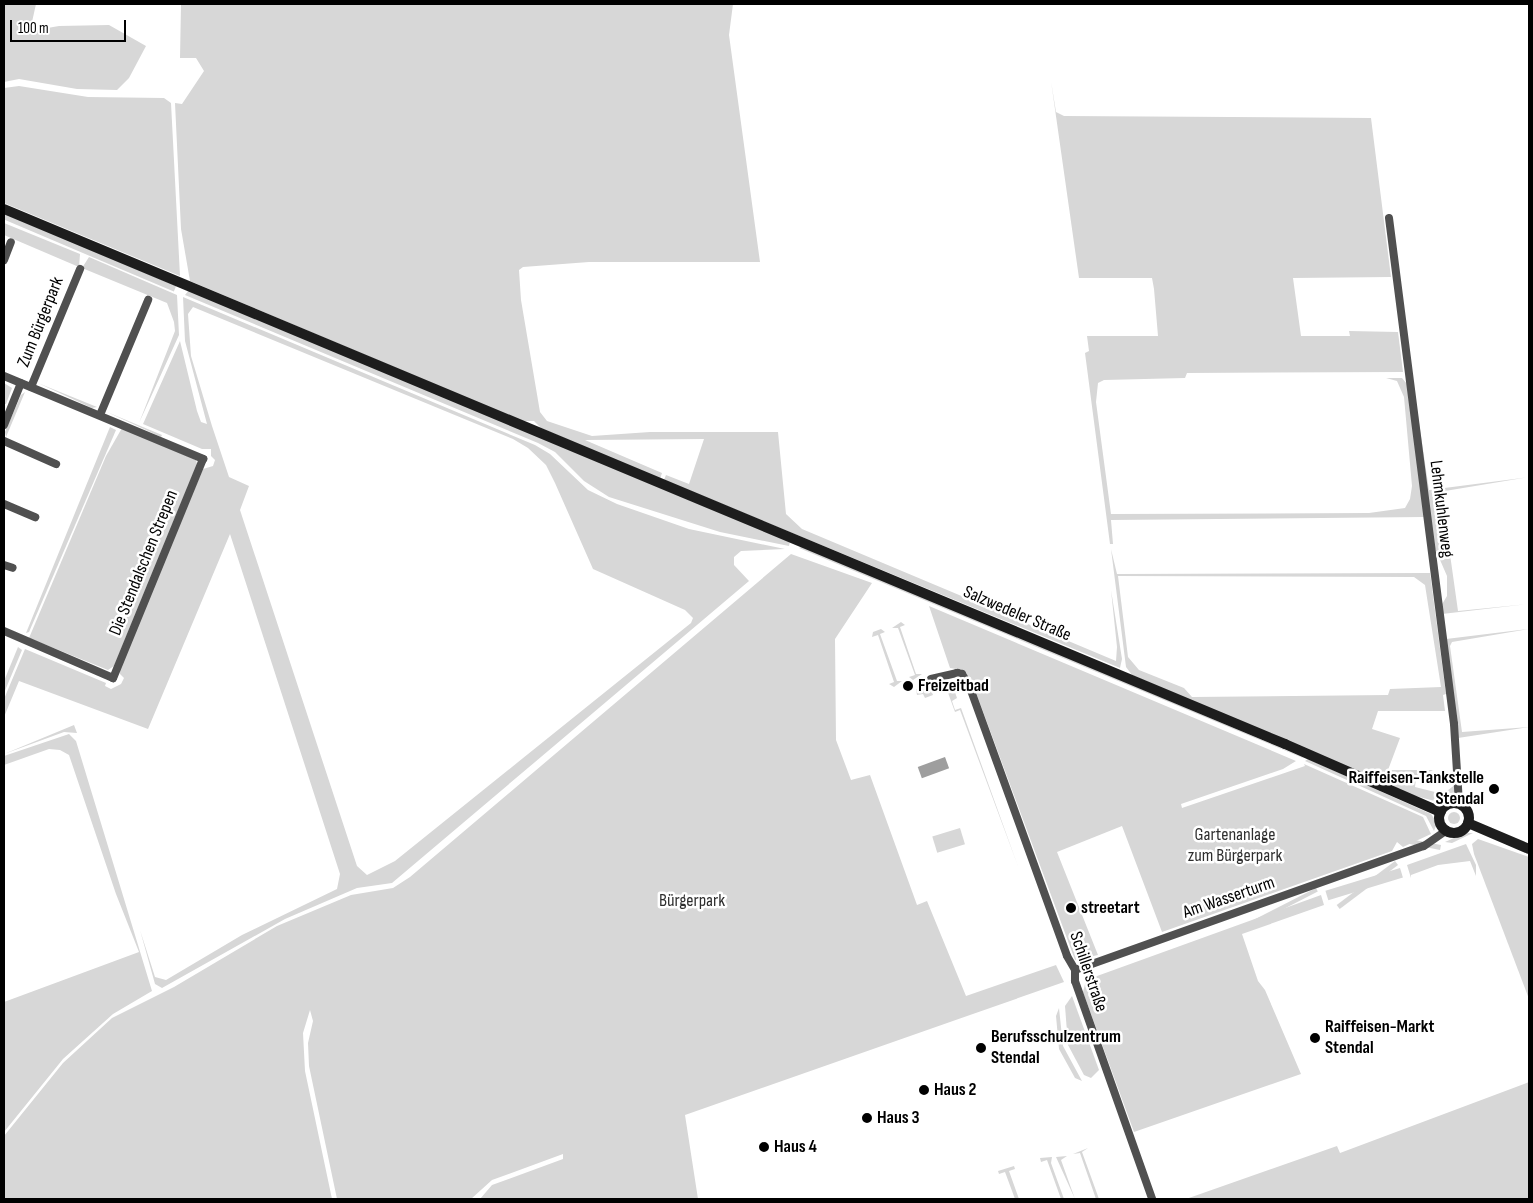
<!DOCTYPE html>
<meta charset="utf-8">
<style>
body{margin:0}
#map{position:relative;width:1533px;height:1203px;overflow:hidden;background:#fff;font-family:"Sofia Sans Condensed",sans-serif}
div>[style]{position:absolute}
.green>*{inset:0;background:#d7d7d7;transform-origin:0 0}
.round{border-radius:50%}
.water>*{inset:0;background:#9e9e9e;transform-origin:0 0}
.street>*{height:8px;margin:-4px;padding:0 4px;transform-origin:4px;border-radius:4px;background:#505050}
.secondary>*{height:10px;margin:-5px;padding:0 5px;transform-origin:5px;border-radius:5px;background:#1d1d1d}
.secondary>.ring{margin:-5px;padding:0;box-sizing:content-box;background:none;border:10px solid #1d1d1d;border-radius:50%}
.dots>*{width:14px;height:14px;translate:-50% -50%;box-sizing:border-box;border:2px solid #fff;border-radius:50%}
span{translate:-50% -50%;white-space:nowrap;text-align:center;line-height:1.15;-webkit-text-stroke:5px #fff;paint-order:stroke}
.street-label{font-size:18px;color:#000}
.poi-label{font-size:18px;color:#000;font-weight:700}
.left{translate:0 -50%;text-align:left}
.right{translate:-100% -50%;text-align:right}
.park-label{font-size:18px;color:#2e2e2e}
.frame{position:absolute;inset:0;border:5px solid #000;pointer-events:none}
.scale{position:absolute;left:10px;top:20px;width:116px;height:22px;box-sizing:border-box;border:2px solid #000;border-top:0;padding-left:6px;font-size:15px;line-height:18px;white-space:nowrap;color:#000;-webkit-text-stroke:4px #fff;paint-order:stroke}
</style>
<div id="map">
<div class="green">
<i style="clip-path:polygon(4px 4px,36px 4px,30px 31px,59px 26px,109px 25px,146px 46px,129px 78px,117px 90px,77px 89px,19px 79px,4px 82px)"></i>
<i style="clip-path:polygon(181px 4px,733px 4px,729px 35px,760px 262px,589px 262px,523px 267px,519px 270px,521px 300px,540px 412px,547px 421px,592px 436px,650px 432px,778px 432px,786px 514px,802px 529px,1116px 661px,1117px 647px,1111px 590px,1122px 659px,1120px 668px,664px 480px,666px 475px,689px 484px,704px 439px,585px 440px,662px 473px,660px 479px,541px 428px,534px 421px,522px 421px,190px 281px,181px 229px,175px 103px,182px 104px,204px 71px,196px 58px,180px 58px)"></i>
<i style="clip-path:polygon(1051px 81px,1056px 112px,1064px 116px,1371px 118px,1391px 277px,1293px 278px,1301px 336px,1350px 336px,1349px 331px,1398px 332px,1403px 372px,1187px 373px,1185px 378px,1104px 380px,1098px 383px,1096px 402px,1111px 514px,1369px 513px,1405px 508px,1410px 499px,1412px 486px,1404px 397px,1397px 381px,1386px 378px,1402px 378px,1407px 384px,1424px 517px,1111px 520px,1113px 544px,1110px 544px,1085px 353px,1089px 351px,1087px 336px,1158px 336px,1154px 289px,1152px 278px,1079px 278px)"></i>
<i style="clip-path:polygon(19px 86px,88px 97px,164px 98px,171px 103px,180px 276px,4px 203px,4px 88px)"></i>
<i style="left:4px;top:213px;width:187px;height:6px;rotate:23deg"></i>
<i style="clip-path:polygon(4px 223px,80px 254px,79px 267px,4px 235px)"></i>
<i style="clip-path:polygon(89px 257px,177px 295px,179px 335px,139px 423px,175px 331px,174px 322px,167px 303px,82px 268px)"></i>
<i style="clip-path:polygon(189px 290px,790px 541px,789px 546px,720px 532px,609px 497px,584px 481px,555px 452px,538px 443px,185px 295px)"></i>
<i style="clip-path:polygon(evenodd,183px 297px,535px 445px,550px 454px,588px 490px,617px 504px,689px 529px,785px 549px,741px 551px,734px 557px,734px 565px,749px 581px,392px 883px,357px 888px,285px 919px,162px 988px,155px 984px,140px 930px,155px 977px,166px 980px,242px 935px,337px 889px,340px 874px,230px 534px,148px 729px,19px 681px,4px 717px,4px 699px,25px 649px,106px 683px,105px 686px,111px 689px,121px 684px,124px 678px,120px 674px,120px 667px,203px 469px,213px 466px,215px 460px,211px 456px,211px 449px,202px 449px,143px 424px,180px 341px,197px 411px,201px 422px,207px 424px,185px 341px,183px 297px,193px 307px,513px 439px,528px 448px,546px 465px,555px 483px,593px 569px,685px 610px,693px 618px,691px 623px,395px 861px,367px 875px,357px 866px,240px 510px,249px 486px,229px 477px,212px 426px,191px 356px,188px 314px,193px 307px)"></i>
<i style="clip-path:polygon(1411px 368px,1429px 490px,1529px 477px,1445px 491px,1448px 540px,1458px 611px,1529px 604px,1442px 614px,1441px 606px,1447px 596px,1447px 576px,1434px 546px)"></i>
<i style="clip-path:polygon(4px 383px,12px 388px,6px 404px,4px 404px)"></i>
<i style="clip-path:polygon(38px 383px,97px 407px,92px 408px)"></i>
<i style="clip-path:polygon(25px 392px,6px 437px,5px 432px,21px 395px)"></i>
<i style="clip-path:polygon(107px 412px,162px 435px,161px 437px)"></i>
<i style="clip-path:polygon(110px 427px,116px 430px,29px 632px,26px 633px)"></i>
<i style="clip-path:polygon(122px 428px,196px 460px,197px 464px,114px 666px,108px 670px,29px 638px,106px 456px)"></i>
<i style="clip-path:polygon(803px 546px,1302px 757px,1303px 758px,799px 548px)"></i>
<i style="clip-path:polygon(evenodd,1111px 549px,1117px 574px,1430px 573px,1446px 694px,1443px 695px,1445px 711px,1378px 711px,1372px 729px,1400px 738px,1388px 770px,1433px 770px,1416px 779px,1415px 787px,1443px 794px,1456px 784px,1456px 796px,1442px 803px,1412px 795px,1132px 675px,1126px 667px,1111px 549px,1118px 576px,1414px 577px,1425px 585px,1441px 687px,1390px 689px,1388px 695px,1192px 697px,1184px 688px,1139px 670px,1128px 657px,1118px 576px)"></i>
<i style="clip-path:polygon(791px 554px,872px 583px,835px 639px,836px 740px,851px 780px,870px 775px,917px 905px,927px 901px,966px 996px,1056px 965px,1064px 982px,685px 1115px,698px 1199px,480px 1199px,492px 1185px,563px 1159px,563px 1154px,492px 1180px,471px 1199px,337px 1199px,309px 1066px,308px 1043px,313px 1021px,310px 1010px,303px 1033px,305px 1071px,332px 1199px,4px 1199px,4px 1136px,63px 1063px,112px 1018px,174px 987px,277px 926px,351px 895px,393px 888px,410px 877px)"></i>
<i style="clip-path:polygon(929px 606px,1296px 761px,1283px 769px,1181px 804px,1182px 808px,1305px 766px,1304px 764px,1423px 817px,1431px 834px,1403px 847px,1397px 842px,1392px 851px,1162px 932px,1122px 826px,1057px 852px,1098px 955px,1075px 960px,971px 679px,962px 670px,950px 668px)"></i>
<i style="clip-path:polygon(901px 622px,905px 625px,900px 627px,916px 674px,922px 674px,913px 680px,909px 677px,915px 675px,898px 628px,892px 628px)"></i>
<i style="clip-path:polygon(881px 629px,885px 632px,880px 634px,897px 681px,902px 681px,894px 687px,889px 684px,894px 682px,878px 635px,872px 637px,873px 632px)"></i>
<i style="clip-path:polygon(1529px 629px,1452px 642px,1450px 646px,1462px 732px,1529px 727px,1458px 738px,1446px 639px)"></i>
<i style="clip-path:polygon(18px 647px,22px 650px,4px 693px,4px 681px)"></i>
<i style="clip-path:polygon(951px 681px,957px 698px,952px 701px,955px 710px,961px 708px,1019px 869px,960px 710px,955px 712px,947px 690px,939px 686px)"></i>
<i style="clip-path:polygon(930px 688px,933px 695px,925px 698px,923px 694px,917px 695px,916px 689px)"></i>
<i style="clip-path:polygon(74px 725px,77px 733px,64px 732px,4px 754px)"></i>
<i style="clip-path:polygon(69px 734px,76px 741px,152px 991px,113px 1014px,63px 1059px,4px 1132px,4px 1002px,139px 952px,116px 894px,69px 755px,60px 750px,49px 749px,4px 765px,4px 756px)"></i>
<i style="clip-path:polygon(1308px 759px,1431px 814px,1437px 823px,1434px 831px,1426px 816px,1305px 761px)"></i>
<i class="round" style="left:1448px;top:812px;width:12px;height:12px"></i>
<i style="left:960px;top:828px;width:17px;height:29px;rotate:73deg"></i>
<i style="clip-path:polygon(1465px 833px,1473px 833px,1452px 843px,1445px 842px)"></i>
<i style="clip-path:polygon(1478px 839px,1529px 857px,1529px 999px,1474px 854px,1472px 844px)"></i>
<i style="clip-path:polygon(1466px 844px,1476px 865px,1476px 876px,1470px 861px,1438px 865px,1411px 875px,1411px 878px,1407px 865px)"></i>
<i style="left:1441px;top:845px;width:5px;height:36px;rotate:101deg"></i>
<i style="left:1395px;top:861px;width:5px;height:73px;rotate:53deg"></i>
<i style="left:1400px;top:868px;width:10px;height:78px;rotate:73deg"></i>
<i style="left:1316px;top:888px;width:4px;height:246px;rotate:63deg"></i>
<i style="clip-path:polygon(1321px 895px,1324px 905px,1242px 934px,1258px 981px,1265px 990px,1301px 1074px,1134px 1132px,1083px 992px,1086px 980px)"></i>
<i style="clip-path:polygon(1072px 996px,1099px 1070px,1091px 1078px,1084px 1075px,1068px 1045px,1065px 1006px)"></i>
<i style="clip-path:polygon(1059px 1008px,1063px 1046px,1082px 1081px,1075px 1078px,1059px 1049px,1056px 1016px)"></i>
<i style="clip-path:polygon(1529px 1082px,1529px 1199px,1186px 1199px,1337px 1146px,1340px 1153px)"></i>
<i style="clip-path:polygon(1088px 1148px,1082px 1152px,1099px 1199px,1096px 1199px,1080px 1153px,1073px 1154px)"></i>
<i style="clip-path:polygon(1067px 1156px,1061px 1160px,1075px 1199px,1056px 1157px)"></i>
<i style="clip-path:polygon(1052px 1157px,1051px 1163px,1064px 1199px,1061px 1199px,1047px 1160px,1041px 1162px,1040px 1158px)"></i>
<i style="clip-path:polygon(1014px 1166px,1015px 1169px,1009px 1171px,1019px 1199px,1015px 1199px,1005px 1172px,999px 1174px,998px 1171px)"></i>
</div>
<div class="water">
<i style="left:945px;top:757px;width:12px;height:29px;rotate:70deg"></i>
</div>
<div class="street">
<i style="left:1389px;top:218px;width:510px;rotate:82.68deg"></i>
<i style="left:1454px;top:724px;width:80px;rotate:86.4deg"></i>
<i style="left:4px;top:260px;width:19px;rotate:-69deg"></i>
<i style="left:4px;top:376px;width:216px;rotate:22.6deg"></i>
<i style="left:203px;top:459px;width:237px;rotate:112.3deg"></i>
<i style="left:113px;top:678px;width:119px;rotate:-156.7deg"></i>
<i style="left:31px;top:387px;width:128px;rotate:-67.4deg"></i>
<i style="left:100px;top:415px;width:125px;rotate:-67.3deg"></i>
<i style="left:4px;top:425px;width:45px;rotate:-68deg"></i>
<i style="left:4px;top:441px;width:57px;rotate:23.9deg"></i>
<i style="left:4px;top:504px;width:34px;rotate:23deg"></i>
<i style="left:4px;top:565px;width:9px;rotate:18deg"></i>
<i style="left:931px;top:679px;width:27px;rotate:-13deg"></i>
<i style="left:957px;top:673px;width:5px;rotate:11deg"></i>
<i style="left:962px;top:674px;width:13px;rotate:58deg"></i>
<i style="left:969px;top:685px;width:288px;rotate:70.1deg"></i>
<i style="left:1067px;top:956px;width:16px;rotate:60deg"></i>
<i style="left:1075px;top:970px;width:11px;rotate:90deg"></i>
<i style="left:1075px;top:981px;width:231px;rotate:70.5deg"></i>
<i style="left:1075px;top:970px;width:370px;rotate:-19.6deg"></i>
<i style="left:1424px;top:846px;width:28px;rotate:-35deg"></i>
</div>
<div class="secondary">
<i style="left:4px;top:209px;width:1388px;rotate:22.67deg"></i>
<i style="left:1285px;top:744px;width:170px;rotate:23.6deg"></i>
<i class="ring" style="left:1439px;top:803px;width:20px;height:20px"></i>
<i style="left:1468px;top:823px;width:66px;rotate:23.1deg"></i>
</div>
<div class="dots">
<i style="left:908px;top:686px;background:#000"></i>
<i style="left:1494px;top:789px;background:#000"></i>
<i style="left:1071px;top:908px;background:#000"></i>
<i style="left:1315px;top:1038px;background:#000"></i>
<i style="left:981px;top:1048px;background:#000"></i>
<i style="left:924px;top:1090px;background:#000"></i>
<i style="left:867px;top:1118px;background:#000"></i>
<i style="left:764px;top:1147px;background:#000"></i>
</div>
<div class="street-label">
<span style="left:41px;top:322px;rotate:-68deg">Zum Bürgerpark</span>
<span style="left:1441px;top:509px;rotate:83deg">Lehmkuhlenweg</span>
<span style="left:144px;top:563px;rotate:-68deg">Die Stendalschen Strepen</span>
<span style="left:1017px;top:614px;rotate:23deg">Salzwedeler Straße</span>
<span style="left:1229px;top:898px;rotate:-19deg">Am Wasserturm</span>
<span style="left:1088px;top:972px;rotate:71deg">Schillerstraße</span>
</div>
<div class="poi-label">
<span class="left" style="left:918px;top:686px">Freizeitbad</span>
<span class="right" style="left:1484px;top:789px">Raiffeisen-Tankstelle<br>Stendal</span>
<span class="left" style="left:1081px;top:908px">streetart</span>
<span class="left" style="left:1325px;top:1038px">Raiffeisen-Markt<br>Stendal</span>
<span class="left" style="left:991px;top:1048px">Berufsschulzentrum<br>Stendal</span>
<span class="left" style="left:934px;top:1090px">Haus 2</span>
<span class="left" style="left:877px;top:1118px">Haus 3</span>
<span class="left" style="left:774px;top:1147px">Haus 4</span>
</div>
<div class="park-label">
<span style="left:1235px;top:846px">Gartenanlage<br>zum Bürgerpark</span>
<span style="left:692px;top:901px">Bürgerpark</span>
</div>
<div class="frame"></div>
<div class="scale">100 m</div>
</div>
